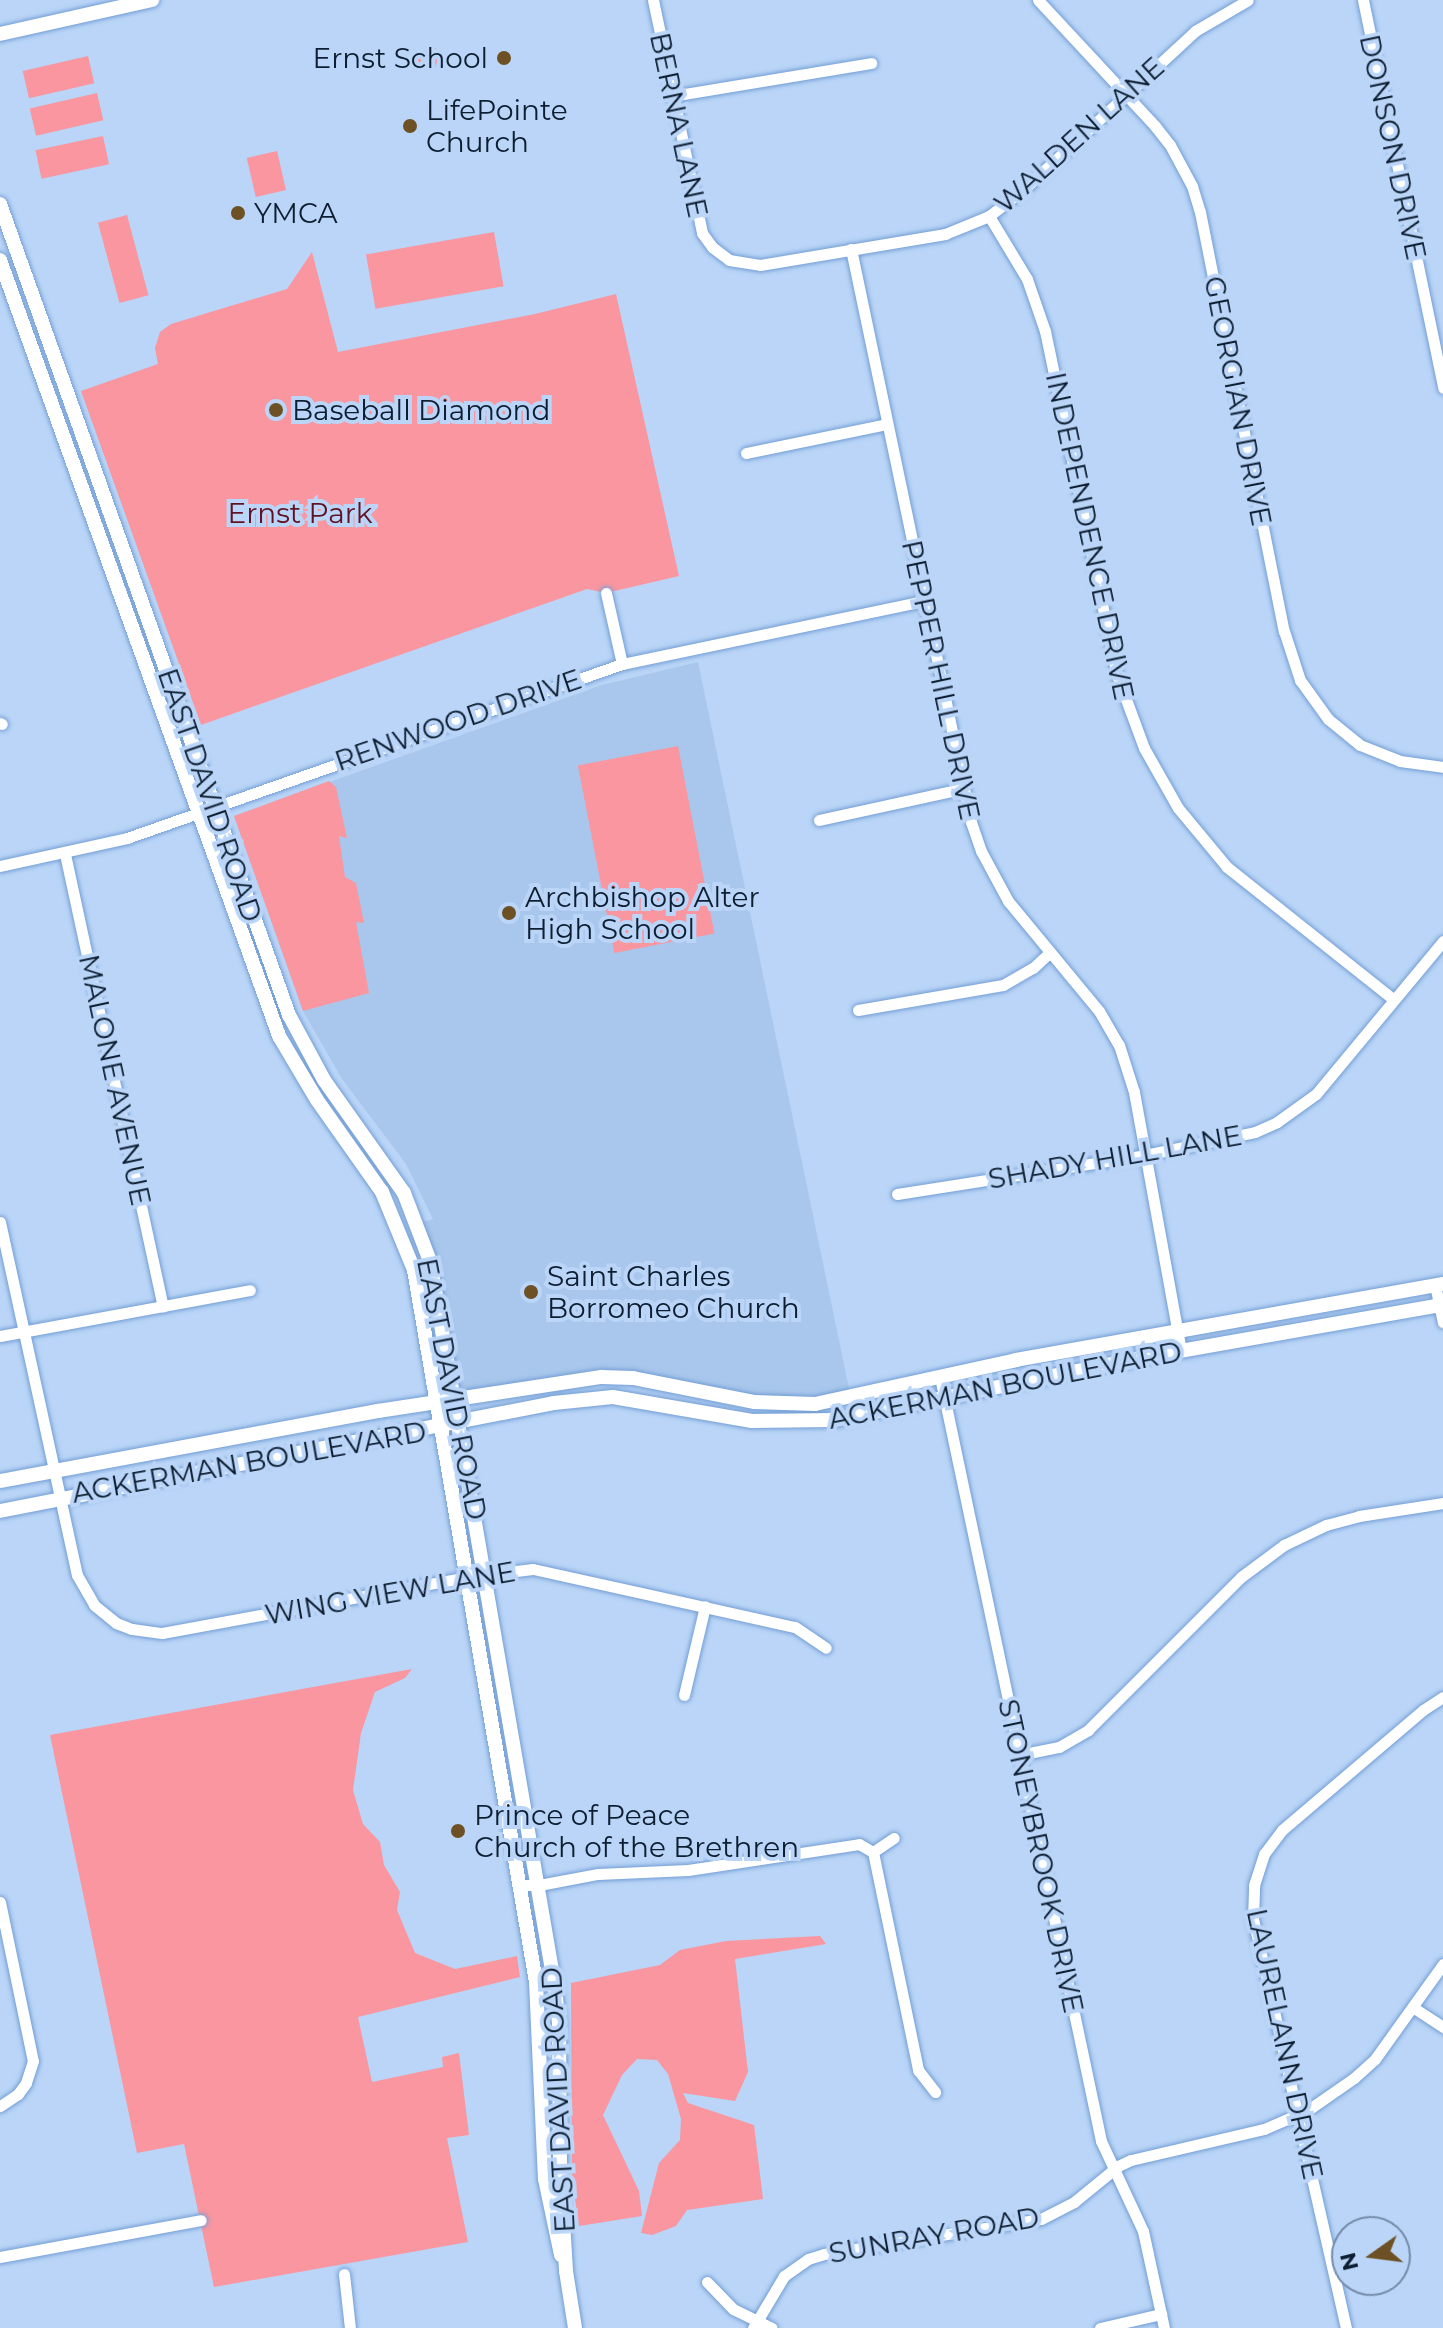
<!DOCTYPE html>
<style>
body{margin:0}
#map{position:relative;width:1443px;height:2328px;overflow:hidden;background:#bad5f7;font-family:Montserrat,sans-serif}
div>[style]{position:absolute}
.built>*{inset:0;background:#a9c7ec}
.green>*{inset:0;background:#f9969f;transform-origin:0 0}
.roads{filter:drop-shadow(0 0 2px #739ed5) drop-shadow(0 0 2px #739ed5)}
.minor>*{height:11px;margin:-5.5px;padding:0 5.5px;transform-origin:5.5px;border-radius:5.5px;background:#fff}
.tertiary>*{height:14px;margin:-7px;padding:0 7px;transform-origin:7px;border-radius:7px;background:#fff}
.dots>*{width:22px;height:22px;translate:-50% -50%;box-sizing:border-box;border:4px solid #bad5f7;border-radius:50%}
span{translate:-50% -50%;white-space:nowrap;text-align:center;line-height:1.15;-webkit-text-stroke:8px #bad5f7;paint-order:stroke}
.poi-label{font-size:28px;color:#0d1e32}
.right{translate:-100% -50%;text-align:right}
.left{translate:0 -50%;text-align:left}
.street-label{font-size:28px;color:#0d1e32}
.park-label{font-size:28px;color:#611222}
.north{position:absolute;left:1331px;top:2216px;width:80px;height:80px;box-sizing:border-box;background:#bad5f7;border:2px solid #758ca8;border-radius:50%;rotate:256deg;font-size:22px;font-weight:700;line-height:32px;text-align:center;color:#0d1e32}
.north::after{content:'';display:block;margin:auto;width:28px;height:36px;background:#6d5024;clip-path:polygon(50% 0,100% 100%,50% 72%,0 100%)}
</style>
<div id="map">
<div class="built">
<i style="clip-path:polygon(698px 662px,851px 1398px,815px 1404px,633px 1378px,456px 1400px,417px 1224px,433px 1219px,406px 1164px,342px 1079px,303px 1011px,234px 816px,602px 685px)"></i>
</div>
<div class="green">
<i style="clip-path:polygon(436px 48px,440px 54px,435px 68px,417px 65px,410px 56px,412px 52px)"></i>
<i style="left:88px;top:56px;width:28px;height:67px;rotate:77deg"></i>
<i style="left:97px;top:93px;width:28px;height:69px;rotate:77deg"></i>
<i style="left:103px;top:136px;width:29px;height:69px;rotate:78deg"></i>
<i style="left:277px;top:151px;width:40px;height:31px;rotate:77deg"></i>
<i style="left:127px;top:215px;width:83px;height:30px;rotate:75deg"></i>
<i style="left:494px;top:232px;width:55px;height:130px;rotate:80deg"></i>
<i style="clip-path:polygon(312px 252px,338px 352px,535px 314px,616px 294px,679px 576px,606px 593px,587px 589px,201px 725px,81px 391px,158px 364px,155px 348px,160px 332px,171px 324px,287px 289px)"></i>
<i style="left:678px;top:746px;width:191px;height:102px;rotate:79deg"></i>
<i style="clip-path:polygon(329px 781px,336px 787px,347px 838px,339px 836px,345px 877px,356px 883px,364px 923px,356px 922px,369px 993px,303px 1011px,234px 816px)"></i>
<i style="clip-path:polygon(412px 1669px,405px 1678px,375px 1692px,361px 1733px,353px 1790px,363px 1824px,380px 1842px,384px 1865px,400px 1892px,397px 1910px,415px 1953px,455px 1969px,517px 1956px,520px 1977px,358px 2017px,372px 2082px,443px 2067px,442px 2057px,459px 2053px,469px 2135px,447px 2138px,468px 2242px,214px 2287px,184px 2144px,137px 2153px,50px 1735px)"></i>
<i style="clip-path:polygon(820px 1936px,826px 1944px,735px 1959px,748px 2072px,735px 2101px,683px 2093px,688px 2103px,754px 2125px,763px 2199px,687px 2210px,676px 2226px,652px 2235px,641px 2233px,659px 2163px,680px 2140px,681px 2119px,668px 2074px,657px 2060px,637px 2059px,622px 2075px,603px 2115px,639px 2191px,642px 2216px,579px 2226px,572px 2178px,571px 1983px,660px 1965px,680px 1950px,726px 1941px)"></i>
</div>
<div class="roads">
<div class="minor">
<i style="left:653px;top:0;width:238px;rotate:78.1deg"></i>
<i style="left:702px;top:233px;width:17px;rotate:54deg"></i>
<i style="left:712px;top:247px;width:21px;rotate:37deg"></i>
<i style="left:729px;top:260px;width:31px;rotate:9deg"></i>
<i style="left:760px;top:265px;width:188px;rotate:-9.5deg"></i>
<i style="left:945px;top:234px;width:48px;rotate:-22.2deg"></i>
<i style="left:989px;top:216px;width:44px;rotate:-37.6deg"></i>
<i style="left:1024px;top:189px;width:233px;rotate:-42.7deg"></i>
<i style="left:1195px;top:31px;width:61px;rotate:-30.3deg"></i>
<i style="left:1038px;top:0;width:172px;rotate:47.1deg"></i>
<i style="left:1155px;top:126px;width:24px;rotate:52deg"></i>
<i style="left:1170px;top:145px;width:47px;rotate:61.8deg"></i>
<i style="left:1192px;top:186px;width:27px;rotate:73deg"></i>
<i style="left:1200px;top:212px;width:427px;rotate:78.7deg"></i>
<i style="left:1284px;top:631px;width:52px;rotate:71.9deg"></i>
<i style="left:1300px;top:680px;width:48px;rotate:54.3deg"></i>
<i style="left:1328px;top:719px;width:41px;rotate:39.1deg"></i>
<i style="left:1360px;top:745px;width:43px;rotate:21.8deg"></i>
<i style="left:1400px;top:761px;width:43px;rotate:7.9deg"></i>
<i style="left:1363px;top:0;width:396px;rotate:78.3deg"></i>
<i style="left:672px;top:96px;width:202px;rotate:-9.4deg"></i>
<i style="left:989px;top:216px;width:74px;rotate:58.9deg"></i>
<i style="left:1027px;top:279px;width:55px;rotate:70.9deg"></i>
<i style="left:1045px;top:331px;width:351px;rotate:78.2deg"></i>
<i style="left:1117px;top:675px;width:78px;rotate:69.7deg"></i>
<i style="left:1144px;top:748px;width:69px;rotate:60.5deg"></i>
<i style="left:1178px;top:808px;width:77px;rotate:50.3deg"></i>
<i style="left:1227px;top:867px;width:213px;rotate:38.5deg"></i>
<i style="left:851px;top:249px;width:585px;rotate:78.17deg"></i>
<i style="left:971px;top:822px;width:31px;rotate:71deg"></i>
<i style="left:981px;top:851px;width:57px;rotate:61.6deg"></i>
<i style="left:1008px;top:901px;width:143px;rotate:50.4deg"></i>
<i style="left:1099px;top:1011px;width:39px;rotate:60deg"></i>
<i style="left:1119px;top:1045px;width:49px;rotate:72.3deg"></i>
<i style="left:1134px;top:1092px;width:263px;rotate:79.7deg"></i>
<i style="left:746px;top:453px;width:144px;rotate:-11.6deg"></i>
<i style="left:606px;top:593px;width:73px;rotate:77.3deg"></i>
<i style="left:0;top:723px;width:2px;rotate:27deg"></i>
<i style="left:819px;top:820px;width:145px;rotate:-12.3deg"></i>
<i style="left:65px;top:854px;width:463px;rotate:77.8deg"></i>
<i style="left:0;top:866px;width:130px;rotate:-12.4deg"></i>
<i style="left:127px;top:838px;width:525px;rotate:-19.37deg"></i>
<i style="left:622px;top:664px;width:308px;rotate:-11.8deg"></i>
<i style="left:858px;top:1010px;width:147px;rotate:-9.8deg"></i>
<i style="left:1003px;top:985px;width:34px;rotate:-30deg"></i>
<i style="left:1033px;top:968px;width:22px;rotate:-43deg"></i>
<i style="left:897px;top:1194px;width:251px;rotate:-8.9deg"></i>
<i style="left:1145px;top:1155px;width:112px;rotate:-11.8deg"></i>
<i style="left:1255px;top:1132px;width:24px;rotate:-24deg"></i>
<i style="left:1277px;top:1122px;width:48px;rotate:-35.7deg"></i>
<i style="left:1316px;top:1094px;width:199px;rotate:-50.3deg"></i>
<i style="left:0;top:1222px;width:361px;rotate:77.7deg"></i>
<i style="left:77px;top:1575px;width:34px;rotate:60deg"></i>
<i style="left:94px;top:1605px;width:28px;rotate:39deg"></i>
<i style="left:116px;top:1623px;width:17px;rotate:21deg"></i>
<i style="left:132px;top:1629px;width:30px;rotate:8deg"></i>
<i style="left:162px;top:1633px;width:310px;rotate:-10.4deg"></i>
<i style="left:467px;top:1577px;width:66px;rotate:-6.9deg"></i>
<i style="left:533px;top:1569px;width:268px;rotate:12.5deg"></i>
<i style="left:795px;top:1627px;width:37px;rotate:34deg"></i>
<i style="left:1435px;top:1285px;width:38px;rotate:78deg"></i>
<i style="left:0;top:1336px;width:254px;rotate:-10.4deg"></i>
<i style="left:940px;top:1377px;width:781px;rotate:78.1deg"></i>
<i style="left:1101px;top:2141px;width:99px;rotate:65deg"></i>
<i style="left:1143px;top:2231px;width:99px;rotate:77.8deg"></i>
<i style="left:684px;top:1695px;width:91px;rotate:-76.7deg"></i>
<i style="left:1019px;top:1755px;width:41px;rotate:-11.3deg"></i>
<i style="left:1059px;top:1747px;width:34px;rotate:-30deg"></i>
<i style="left:1088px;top:1730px;width:216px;rotate:-45deg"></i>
<i style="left:1241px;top:1577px;width:54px;rotate:-36.7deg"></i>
<i style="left:1284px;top:1545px;width:47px;rotate:-25.5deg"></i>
<i style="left:1326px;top:1525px;width:34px;rotate:-15deg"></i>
<i style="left:1359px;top:1516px;width:85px;rotate:-8.8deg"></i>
<i style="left:873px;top:1852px;width:223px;rotate:78.3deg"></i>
<i style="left:918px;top:2070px;width:28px;rotate:52deg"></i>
<i style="left:873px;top:1852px;width:25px;rotate:-34deg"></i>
<i style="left:519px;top:1885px;width:20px"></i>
<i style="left:539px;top:1885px;width:60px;rotate:-10.6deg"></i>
<i style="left:598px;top:1874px;width:90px;rotate:-2.5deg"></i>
<i style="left:688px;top:1870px;width:173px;rotate:-8.6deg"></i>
<i style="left:859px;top:1844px;width:16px;rotate:30deg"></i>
<i style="left:0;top:1902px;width:162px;rotate:78.3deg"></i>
<i style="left:33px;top:2061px;width:23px;rotate:108deg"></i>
<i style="left:26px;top:2083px;width:14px;rotate:126deg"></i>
<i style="left:18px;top:2094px;width:22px;rotate:146deg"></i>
<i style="left:1414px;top:2008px;width:35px;rotate:33deg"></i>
<i style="left:0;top:2257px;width:204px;rotate:-10.4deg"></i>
<i style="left:344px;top:2274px;width:54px;rotate:83.7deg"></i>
<i style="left:707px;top:2282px;width:37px;rotate:46deg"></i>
<i style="left:733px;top:2309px;width:43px;rotate:26deg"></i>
<i style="left:753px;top:2328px;width:61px;rotate:-59.2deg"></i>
<i style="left:784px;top:2276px;width:29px;rotate:-35deg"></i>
<i style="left:808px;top:2259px;width:17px;rotate:-17deg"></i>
<i style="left:824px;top:2254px;width:220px;rotate:-9.2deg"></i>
<i style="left:1041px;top:2219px;width:37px;rotate:-27deg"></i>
<i style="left:1074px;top:2202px;width:57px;rotate:-39.3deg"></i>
<i style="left:1118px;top:2166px;width:14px;rotate:-25deg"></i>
<i style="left:1131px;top:2160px;width:137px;rotate:-13.1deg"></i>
<i style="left:1264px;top:2129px;width:48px;rotate:-23.4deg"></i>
<i style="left:1308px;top:2110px;width:56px;rotate:-34.8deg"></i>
<i style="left:1354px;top:2078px;width:28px;rotate:-42deg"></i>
<i style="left:1375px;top:2059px;width:117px;rotate:-54.4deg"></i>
<i style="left:1100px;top:2328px;width:63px;rotate:-12.9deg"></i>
<i style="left:1346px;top:2328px;width:419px;rotate:-102.8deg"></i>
<i style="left:1253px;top:1919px;width:34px;rotate:-88deg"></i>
<i style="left:1254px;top:1885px;width:33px;rotate:-72deg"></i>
<i style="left:1264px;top:1854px;width:30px;rotate:-53deg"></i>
<i style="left:1282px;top:1830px;width:185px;rotate:-40.4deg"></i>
<i style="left:1423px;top:1710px;width:24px;rotate:-33deg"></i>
</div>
<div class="tertiary">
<i style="left:0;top:34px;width:156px;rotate:-12.6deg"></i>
<i style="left:0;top:204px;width:861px;rotate:70.39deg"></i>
<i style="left:289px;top:1015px;width:74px;rotate:61.7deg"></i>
<i style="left:324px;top:1080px;width:138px;rotate:54.7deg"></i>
<i style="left:404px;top:1193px;width:73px;rotate:69.1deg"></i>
<i style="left:430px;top:1261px;width:732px;rotate:80.24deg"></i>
<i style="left:554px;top:1982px;width:41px;rotate:83deg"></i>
<i style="left:559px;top:2023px;width:149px;rotate:89.6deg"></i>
<i style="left:560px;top:2172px;width:99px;rotate:86.5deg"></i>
<i style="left:566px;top:2271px;width:58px;rotate:81deg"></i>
<i style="left:0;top:260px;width:825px;rotate:70.22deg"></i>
<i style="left:279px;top:1036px;width:74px;rotate:59.3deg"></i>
<i style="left:317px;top:1100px;width:113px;rotate:54.8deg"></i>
<i style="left:382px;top:1192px;width:84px;rotate:67.7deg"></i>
<i style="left:414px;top:1270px;width:722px;rotate:80.28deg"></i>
<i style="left:536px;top:1982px;width:197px;rotate:87.4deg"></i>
<i style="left:545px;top:2179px;width:78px;rotate:78.1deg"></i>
<i style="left:0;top:1481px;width:384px;rotate:-10.5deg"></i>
<i style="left:378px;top:1411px;width:226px;rotate:-8.7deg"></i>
<i style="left:601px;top:1377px;width:32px;rotate:2deg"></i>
<i style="left:633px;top:1378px;width:123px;rotate:11.2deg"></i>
<i style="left:754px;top:1402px;width:61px;rotate:1.9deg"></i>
<i style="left:815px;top:1404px;width:206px;rotate:-12.3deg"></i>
<i style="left:1016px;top:1360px;width:434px;rotate:-10.1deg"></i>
<i style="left:0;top:1511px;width:564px;rotate:-11.03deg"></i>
<i style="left:554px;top:1403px;width:59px;rotate:-5.8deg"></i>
<i style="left:613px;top:1397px;width:141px;rotate:9.8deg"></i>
<i style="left:752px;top:1421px;width:82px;rotate:-0.7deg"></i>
<i style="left:834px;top:1420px;width:313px;rotate:-11.4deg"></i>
<i style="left:1141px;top:1358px;width:307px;rotate:-10deg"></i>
</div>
</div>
<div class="dots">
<i style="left:504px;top:58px;background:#6d5024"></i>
<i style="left:410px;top:126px;background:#6d5024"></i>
<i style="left:238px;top:213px;background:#6d5024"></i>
<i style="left:276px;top:410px;background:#6d5024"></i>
<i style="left:509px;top:913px;background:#6d5024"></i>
<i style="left:531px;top:1292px;background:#6d5024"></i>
<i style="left:458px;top:1831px;background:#6d5024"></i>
</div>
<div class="poi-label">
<span class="right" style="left:488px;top:58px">Ernst School</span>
<span class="left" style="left:426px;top:126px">LifePointe<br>Church</span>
<span class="left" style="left:254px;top:213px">YMCA</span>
<span class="left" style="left:292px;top:410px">Baseball Diamond</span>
<span class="left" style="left:525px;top:913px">Archbishop Alter<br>High School</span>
<span class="left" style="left:547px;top:1292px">Saint Charles<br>Borromeo Church</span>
<span class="left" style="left:474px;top:1831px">Prince of Peace<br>Church of the Brethren</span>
</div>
<div class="street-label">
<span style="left:679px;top:125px;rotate:78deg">BERNA LANE</span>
<span style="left:1079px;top:135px;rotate:-42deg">WALDEN LANE</span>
<span style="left:1393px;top:147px;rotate:78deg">DONSON DRIVE</span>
<span style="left:1238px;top:401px;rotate:79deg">GEORGIAN DRIVE</span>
<span style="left:1090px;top:536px;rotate:78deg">INDEPENDENCE DRIVE</span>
<span style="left:941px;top:680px;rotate:78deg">PEPPER HILL DRIVE</span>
<span style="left:458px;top:720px;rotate:-19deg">RENWOOD DRIVE</span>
<span style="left:210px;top:795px;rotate:71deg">EAST DAVID ROAD</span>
<span style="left:115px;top:1080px;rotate:78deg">MALONE AVENUE</span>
<span style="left:1115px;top:1157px;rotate:-10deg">SHADY HILL LANE</span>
<span style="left:1005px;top:1385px;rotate:-11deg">ACKERMAN BOULEVARD</span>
<span style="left:452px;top:1389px;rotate:79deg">EAST DAVID ROAD</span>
<span style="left:249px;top:1462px;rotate:-10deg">ACKERMAN BOULEVARD</span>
<span style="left:390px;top:1593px;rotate:-10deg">WING VIEW LANE</span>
<span style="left:1041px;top:1856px;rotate:78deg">STONEYBROOK DRIVE</span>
<span style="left:1285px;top:2044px;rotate:78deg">LAURELANN DRIVE</span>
<span style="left:558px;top:2100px;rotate:-93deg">EAST DAVID ROAD</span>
<span style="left:934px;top:2235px;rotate:-10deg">SUNRAY ROAD</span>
</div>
<div class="park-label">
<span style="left:300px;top:513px">Ernst Park</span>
</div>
<div class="north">N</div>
</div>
